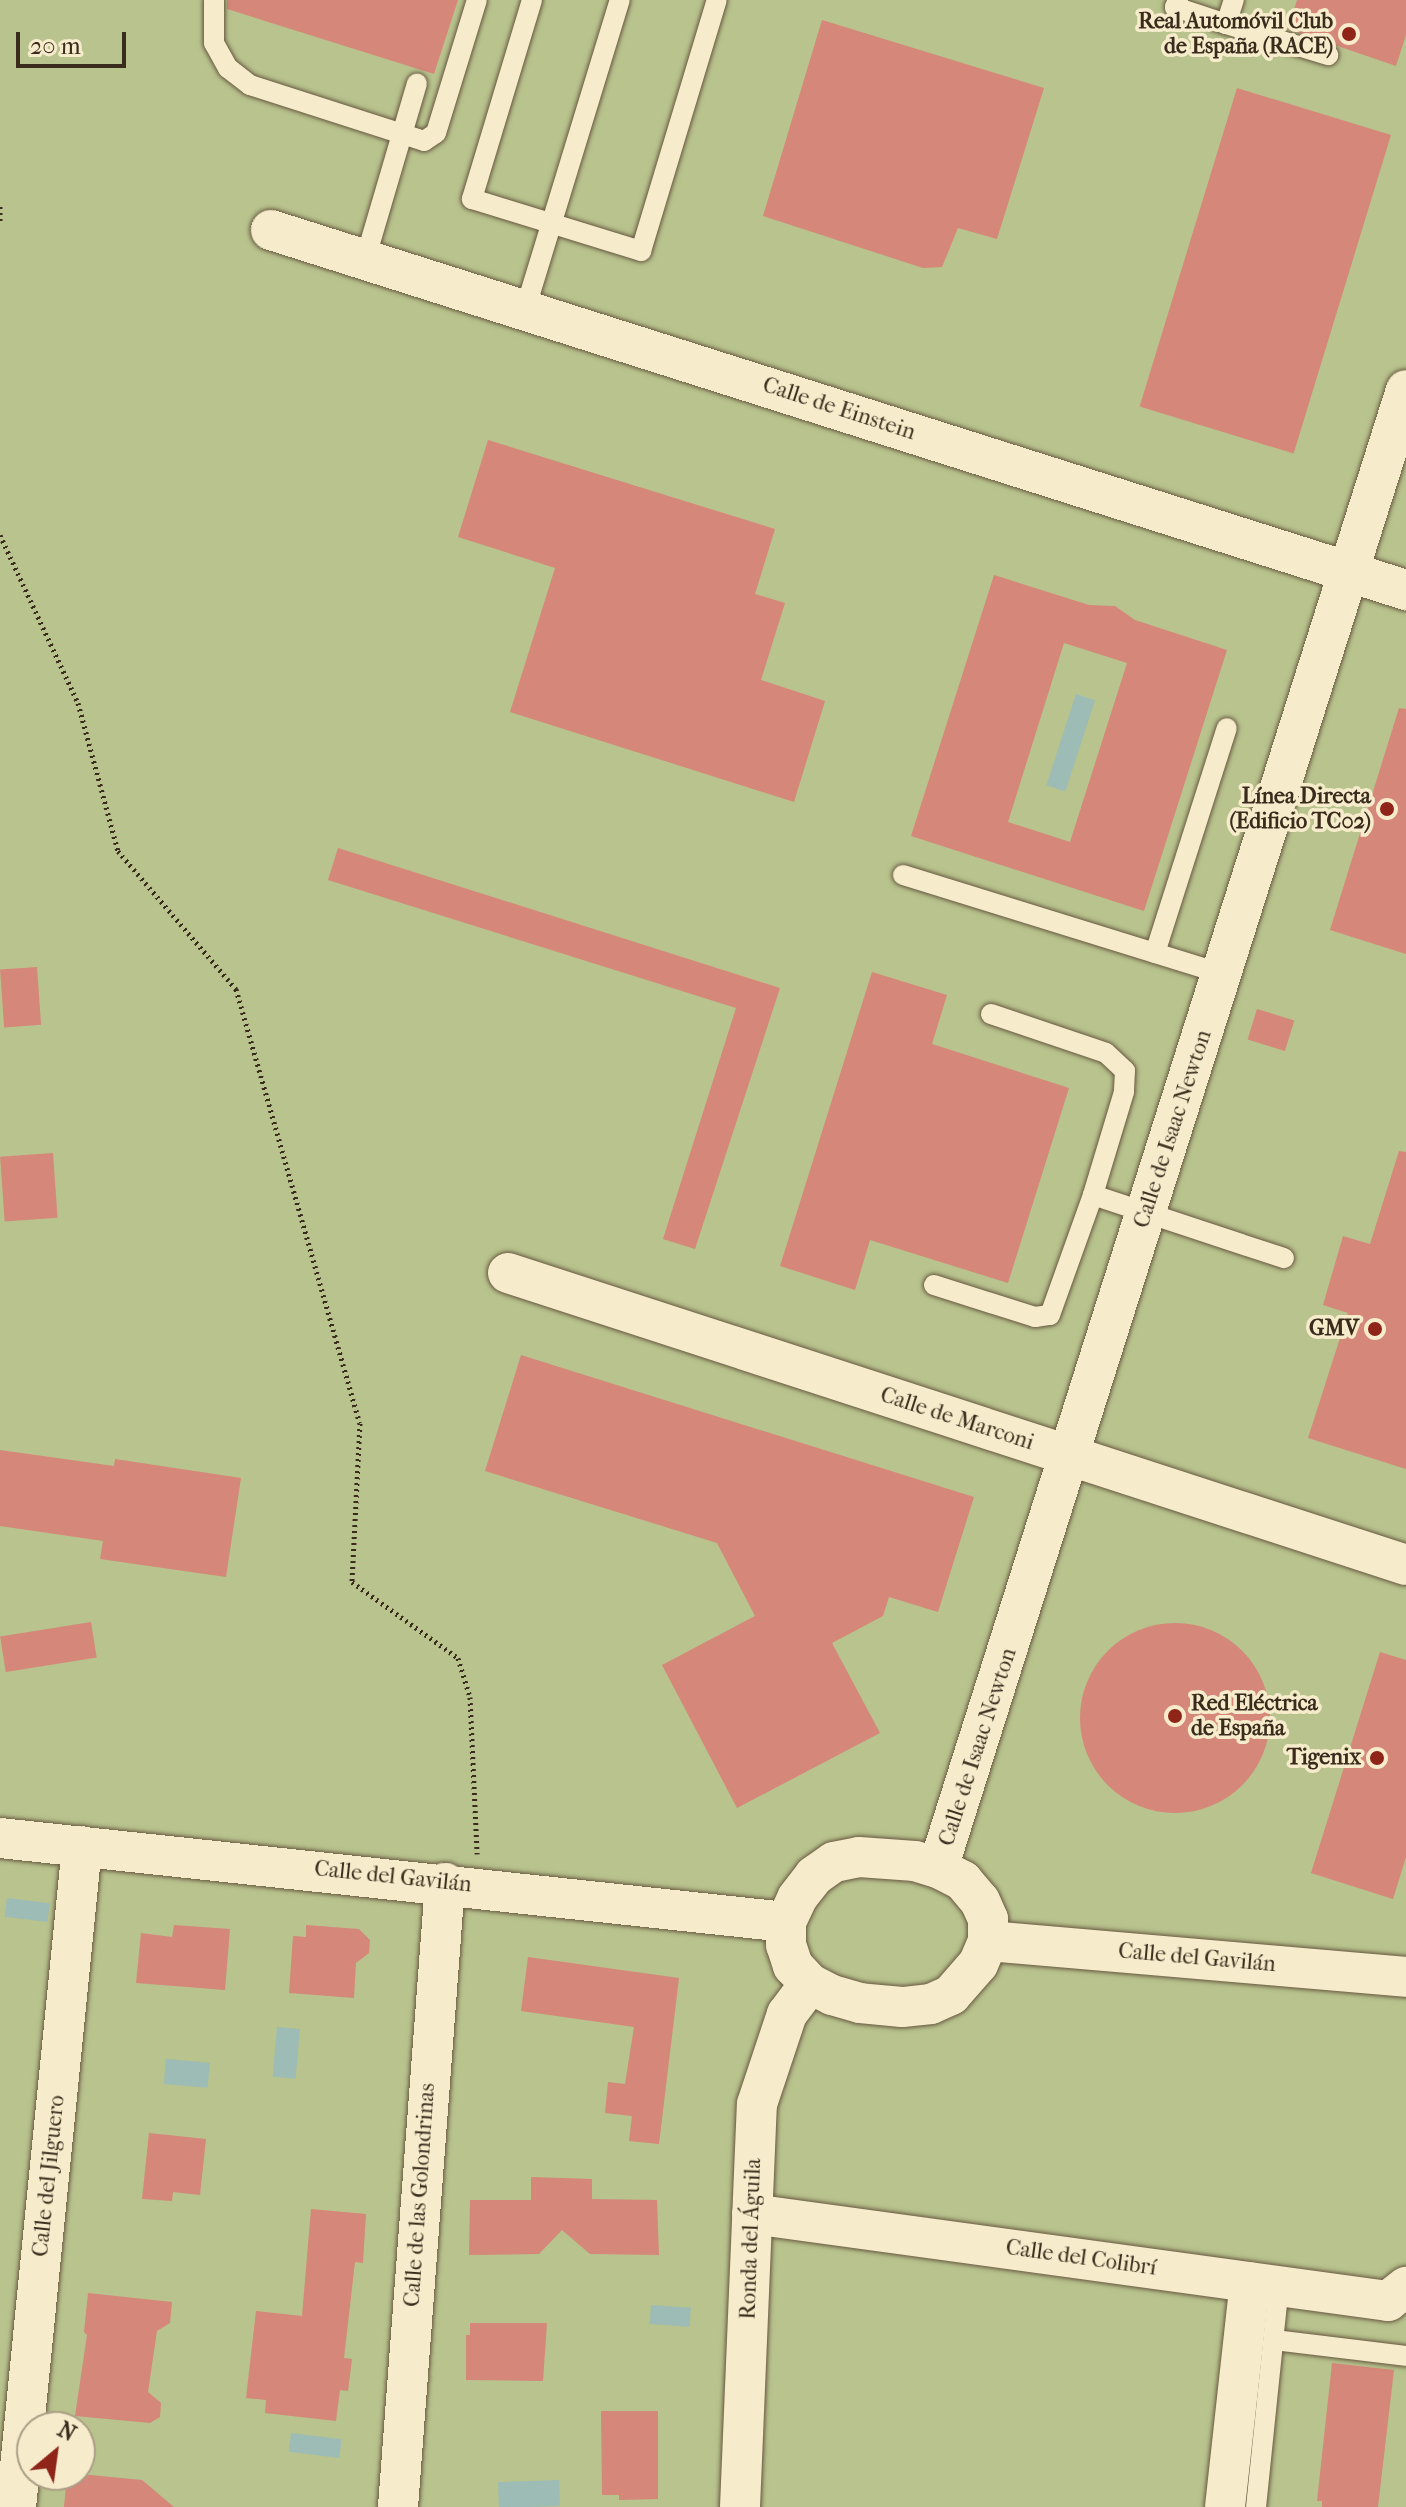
<!DOCTYPE html>
<meta charset="utf-8">
<style>
body{margin:0}
#map{position:relative;width:1406px;height:2507px;overflow:hidden;background:#f1e1b1;font-family:"IM FELL French Canon",serif}
div>[style]{position:absolute}
.green>*{inset:0;background:#b8c38d}
.water>*{inset:0;background:#9dbcb5;transform-origin:0 0}
.building>*{inset:0;background:#d58779;transform-origin:0 0}
.round{border-radius:50%}
.path>*{height:5px;margin-top:-2.5px;transform-origin:0;background:repeating-linear-gradient(90deg,#3a2b1c 0 2px,transparent 0 6px)}
.roads{filter:drop-shadow(0 0 2px #685841) drop-shadow(0 0 2px #685841)}
.lane>*{height:20px;margin:-10px;padding:0 10px;transform-origin:10px;border-radius:10px;background:#f6eccc}
.street>*{height:40px;margin:-20px;padding:0 20px;transform-origin:20px;border-radius:20px;background:#f6eccc}
.dots>*{width:22px;height:22px;translate:-50% -50%;box-sizing:border-box;border:4px solid #f6eccc;border-radius:50%}
span{translate:-50% -50%;white-space:nowrap;text-align:center;line-height:1.15;-webkit-text-stroke:7px #f6eccc;paint-order:stroke}
.poi-label{font-size:22px;color:#3a2b1c;font-weight:700}
.right{translate:-100% -50%;text-align:right}
.left{translate:0 -50%;text-align:left}
.street-label{font-size:22px;color:#3a2b1c}
.north{position:absolute;left:16px;top:2411px;width:80px;height:80px;box-sizing:border-box;background:#f6eccc;border:2px solid #ab9f86;border-radius:50%;rotate:29deg;font-size:22px;font-weight:700;line-height:32px;text-align:center;color:#3a2b1c}
.north::after{content:'';display:block;margin:auto;width:28px;height:36px;background:#8f2418;clip-path:polygon(50% 0,100% 100%,50% 72%,0 100%)}
.scale{position:absolute;left:16px;top:32px;width:110px;height:36px;box-sizing:border-box;border:4px solid #3a2b1c;border-top:0;padding-left:10px;font-size:24px;line-height:28px;white-space:nowrap;color:#3a2b1c;-webkit-text-stroke:6px #f6eccc;paint-order:stroke}
</style>
<div id="map">
<div class="green">
<i style="clip-path:polygon(evenodd,0 0,1406px 0,1406px 2507px,0 2507px,0 0,32px 2427px,80px 2427px,80px 2475px,32px 2475px,32px 2427px)"></i>
</div>
<div class="water">
<i style="left:1076px;top:694px;width:20px;height:96px;rotate:18deg"></i>
<i style="left:7px;top:1898px;width:43px;height:19px;rotate:7deg"></i>
<i style="left:277px;top:2027px;width:23px;height:50px;rotate:5deg"></i>
<i style="left:166px;top:2059px;width:44px;height:25px;rotate:5deg"></i>
<i style="left:651px;top:2305px;width:40px;height:19px;rotate:4deg"></i>
<i style="left:291px;top:2433px;width:51px;height:19px;rotate:7deg"></i>
<i style="left:559px;top:2480px;width:26px;height:61px;rotate:88deg"></i>
</div>
<div class="building">
<i style="clip-path:polygon(227px 0,458px 0,434px 74px,227px 9px)"></i>
<i style="clip-path:polygon(1297px 0,1406px 0,1406px 35px,1396px 66px,1288px 29px)"></i>
<i style="clip-path:polygon(822px 20px,1044px 88px,997px 239px,958px 228px,942px 267px,923px 268px,763px 216px)"></i>
<i style="left:1237px;top:88px;width:161px;height:333px;rotate:17deg"></i>
<i style="clip-path:polygon(488px 440px,775px 529px,755px 594px,785px 603px,761px 680px,825px 701px,794px 802px,510px 712px,555px 568px,458px 537px)"></i>
<i style="clip-path:polygon(evenodd,994px 575px,1089px 605px,1115px 606px,1135px 620px,1227px 650px,1144px 911px,911px 836px,994px 575px,1064px 643px,1127px 663px,1070px 842px,1008px 822px,1064px 643px)"></i>
<i style="clip-path:polygon(1399px 708px,1406px 709px,1406px 954px,1330px 930px)"></i>
<i style="clip-path:polygon(338px 848px,780px 988px,695px 1249px,663px 1239px,736px 1008px,328px 880px)"></i>
<i style="left:37px;top:967px;width:58px;height:37px;rotate:86deg"></i>
<i style="clip-path:polygon(872px 972px,947px 995px,932px 1044px,1069px 1088px,1008px 1283px,870px 1240px,855px 1290px,780px 1266px)"></i>
<i style="left:1257px;top:1009px;width:39px;height:32px;rotate:17deg"></i>
<i style="clip-path:polygon(1399px 1151px,1406px 1152px,1406px 1469px,1308px 1438px,1348px 1313px,1323px 1305px,1343px 1236px,1370px 1244px)"></i>
<i style="left:53px;top:1153px;width:65px;height:53px;rotate:86deg"></i>
<i style="clip-path:polygon(521px 1355px,974px 1497px,938px 1612px,889px 1597px,883px 1616px,832px 1643px,880px 1733px,737px 1808px,662px 1665px,755px 1616px,717px 1543px,485px 1471px)"></i>
<i style="clip-path:polygon(0 1450px,114px 1466px,115px 1459px,241px 1478px,226px 1577px,100px 1559px,103px 1541px,0 1526px)"></i>
<i style="left:91px;top:1622px;width:36px;height:92px;rotate:81deg"></i>
<i class="round" style="left:1080px;top:1623px;width:190px;height:190px"></i>
<i style="clip-path:polygon(1380px 1652px,1406px 1660px,1406px 1857px,1393px 1899px,1311px 1873px)"></i>
<i style="clip-path:polygon(174px 1925px,230px 1929px,225px 1990px,136px 1983px,141px 1933px,172px 1937px)"></i>
<i style="clip-path:polygon(306px 1925px,359px 1929px,370px 1940px,369px 1953px,356px 1963px,354px 1998px,289px 1993px,293px 1936px,306px 1937px)"></i>
<i style="clip-path:polygon(528px 1957px,679px 1978px,659px 2144px,629px 2141px,632px 2116px,605px 2113px,608px 2082px,625px 2084px,634px 2027px,521px 2011px)"></i>
<i style="clip-path:polygon(149px 2133px,206px 2139px,200px 2195px,173px 2192px,172px 2201px,142px 2199px)"></i>
<i style="clip-path:polygon(531px 2177px,592px 2179px,592px 2199px,657px 2200px,659px 2255px,590px 2254px,562px 2230px,539px 2254px,469px 2255px,470px 2200px,531px 2200px)"></i>
<i style="clip-path:polygon(311px 2209px,366px 2214px,363px 2263px,355px 2262px,344px 2358px,352px 2359px,348px 2391px,340px 2390px,336px 2421px,265px 2413px,266px 2400px,246px 2398px,256px 2311px,302px 2316px)"></i>
<i style="clip-path:polygon(88px 2293px,172px 2302px,170px 2323px,157px 2331px,148px 2392px,161px 2403px,160px 2417px,150px 2423px,75px 2416px,87px 2335px,84px 2332px)"></i>
<i style="clip-path:polygon(470px 2323px,547px 2323px,543px 2381px,466px 2380px,466px 2335px,470px 2335px)"></i>
<i style="clip-path:polygon(1332px 2363px,1394px 2370px,1378px 2507px,1322px 2507px,1322px 2501px,1317px 2501px)"></i>
<i style="clip-path:polygon(601px 2411px,658px 2411px,658px 2499px,619px 2500px,619px 2495px,602px 2495px)"></i>
<i style="clip-path:polygon(80px 2474px,142px 2480px,174px 2507px,64px 2507px,67px 2475px)"></i>
</div>
<div class="path">
<i style="left:0;top:206px;width:17px;rotate:90deg"></i>
<i style="left:0;top:535px;width:185px;rotate:65.1deg"></i>
<i style="left:78px;top:703px;width:153px;rotate:74.9deg"></i>
<i style="left:118px;top:851px;width:182px;rotate:49.5deg"></i>
<i style="left:236px;top:989px;width:451px;rotate:74.1deg"></i>
<i style="left:360px;top:1423px;width:159px;rotate:92.9deg"></i>
<i style="left:352px;top:1582px;width:130px;rotate:35.6deg"></i>
<i style="left:458px;top:1658px;width:41px;rotate:72.9deg"></i>
<i style="left:470px;top:1697px;width:157px;rotate:87.4deg"></i>
</div>
<div class="roads">
<div class="lane">
<i style="left:214px;top:0;width:43px;rotate:90deg"></i>
<i style="left:214px;top:43px;width:29px;rotate:61deg"></i>
<i style="left:228px;top:68px;width:28px;rotate:38deg"></i>
<i style="left:250px;top:85px;width:183px;rotate:17.8deg"></i>
<i style="left:424px;top:141px;width:14px;rotate:-34deg"></i>
<i style="left:436px;top:133px;width:139px;rotate:-72.9deg"></i>
<i style="left:532px;top:0;width:208px;rotate:106.8deg"></i>
<i style="left:472px;top:199px;width:177px;rotate:17.1deg"></i>
<i style="left:641px;top:251px;width:262px;rotate:-73.2deg"></i>
<i style="left:1178px;top:0;width:8px;rotate:113deg"></i>
<i style="left:1175px;top:7px;width:54px;rotate:18.4deg"></i>
<i style="left:1226px;top:24px;width:25px;rotate:-72deg"></i>
<i style="left:1226px;top:24px;width:107px;rotate:16.9deg"></i>
<i style="left:365px;top:260px;width:184px;rotate:-73.6deg"></i>
<i style="left:525px;top:310px;width:324px;rotate:-73deg"></i>
<i style="left:903px;top:875px;width:334px;rotate:17.2deg"></i>
<i style="left:1155px;top:953px;width:236px;rotate:-72.3deg"></i>
<i style="left:991px;top:1014px;width:121px;rotate:18.7deg"></i>
<i style="left:1106px;top:1053px;width:26px;rotate:43deg"></i>
<i style="left:1125px;top:1071px;width:21px;rotate:93deg"></i>
<i style="left:1124px;top:1092px;width:108px;rotate:106.8deg"></i>
<i style="left:934px;top:1285px;width:106px;rotate:17.6deg"></i>
<i style="left:1035px;top:1317px;width:15px;rotate:-8deg"></i>
<i style="left:1050px;top:1315px;width:127px;rotate:-70.3deg"></i>
<i style="left:1093px;top:1195px;width:201px;rotate:18.3deg"></i>
<i style="left:1274px;top:2340px;width:133px;rotate:6.9deg"></i>
<i style="left:1256px;top:2507px;width:222px;rotate:-84.1deg"></i>
</div>
<div class="street">
<i style="left:271px;top:230px;width:1191px;rotate:17.6deg"></i>
<i style="left:508px;top:1273px;width:944px;rotate:18.01deg"></i>
<i style="left:0;top:1838px;width:790px;rotate:6.1deg"></i>
<i style="left:859px;top:1857px;width:56px;rotate:4.1deg"></i>
<i style="left:915px;top:1861px;width:24px;rotate:17deg"></i>
<i style="left:938px;top:1868px;width:28px;rotate:27deg"></i>
<i style="left:963px;top:1881px;width:26px;rotate:50deg"></i>
<i style="left:980px;top:1901px;width:20px;rotate:66deg"></i>
<i style="left:988px;top:1919px;width:22px;rotate:90deg"></i>
<i style="left:988px;top:1941px;width:25px;rotate:113deg"></i>
<i style="left:978px;top:1964px;width:41px;rotate:131.1deg"></i>
<i style="left:951px;top:1995px;width:22px;rotate:156deg"></i>
<i style="left:931px;top:2004px;width:29px;rotate:174deg"></i>
<i style="left:902px;top:2007px;width:42px;rotate:-174.6deg"></i>
<i style="left:860px;top:2003px;width:29px;rotate:-164deg"></i>
<i style="left:832px;top:1995px;width:25px;rotate:-153deg"></i>
<i style="left:810px;top:1984px;width:25px;rotate:-133deg"></i>
<i style="left:793px;top:1966px;width:22px;rotate:-108deg"></i>
<i style="left:786px;top:1945px;width:23px;rotate:-90deg"></i>
<i style="left:786px;top:1922px;width:26px;rotate:-65deg"></i>
<i style="left:797px;top:1898px;width:28px;rotate:-52deg"></i>
<i style="left:814px;top:1876px;width:24px;rotate:-35deg"></i>
<i style="left:834px;top:1862px;width:25px;rotate:-11deg"></i>
<i style="left:938px;top:1868px;width:1550px;rotate:-72.43deg"></i>
<i style="left:988px;top:1941px;width:420px;rotate:4.9deg"></i>
<i style="left:752px;top:2214px;width:642px;rotate:7.79deg"></i>
<i style="left:1388px;top:2301px;width:23px;rotate:-38deg"></i>
<i style="left:16px;top:2507px;width:664px;rotate:-84.3deg"></i>
<i style="left:398px;top:2507px;width:626px;rotate:-85.69deg"></i>
<i style="left:740px;top:2507px;width:403px;rotate:-87.6deg"></i>
<i style="left:757px;top:2104px;width:95px;rotate:-71.6deg"></i>
<i style="left:787px;top:2014px;width:38px;rotate:-53deg"></i>
<i style="left:1225px;top:2507px;width:226px;rotate:-83.7deg"></i>
</div>
</div>
<div class="dots">
<i style="left:1349px;top:34px;background:#8f2418"></i>
<i style="left:1387px;top:809px;background:#8f2418"></i>
<i style="left:1375px;top:1329px;background:#8f2418"></i>
<i style="left:1175px;top:1716px;background:#8f2418"></i>
<i style="left:1377px;top:1758px;background:#8f2418"></i>
</div>
<div class="poi-label">
<span class="right" style="left:1333px;top:34px">Real Automóvil Club<br>de España (RACE)</span>
<span class="right" style="left:1371px;top:809px">Línea Directa<br>(Edificio TC02)</span>
<span class="right" style="left:1359px;top:1329px">GMV</span>
<span class="left" style="left:1191px;top:1716px">Red Eléctrica<br>de España</span>
<span class="right" style="left:1361px;top:1758px">Tigenix</span>
</div>
<div class="street-label">
<span style="left:839px;top:409px;rotate:18deg">Calle de Einstein</span>
<span style="left:1173px;top:1129px;rotate:-72deg">Calle de Isaac Newton</span>
<span style="left:957px;top:1419px;rotate:18deg">Calle de Marconi</span>
<span style="left:978px;top:1747px;rotate:-72deg">Calle de Isaac Newton</span>
<span style="left:393px;top:1877px;rotate:6deg">Calle del Gavilán</span>
<span style="left:1197px;top:1958px;rotate:5deg">Calle del Gavilán</span>
<span style="left:49px;top:2176px;rotate:-84deg">Calle del Jilguero</span>
<span style="left:420px;top:2195px;rotate:-86deg">Calle de las Golondrinas</span>
<span style="left:751px;top:2239px;rotate:-88deg">Ronda del Águila</span>
<span style="left:1081px;top:2258px;rotate:8deg">Calle del Colibrí</span>
</div>
<div class="north">N</div>
<div class="scale">20 m</div>
</div>
